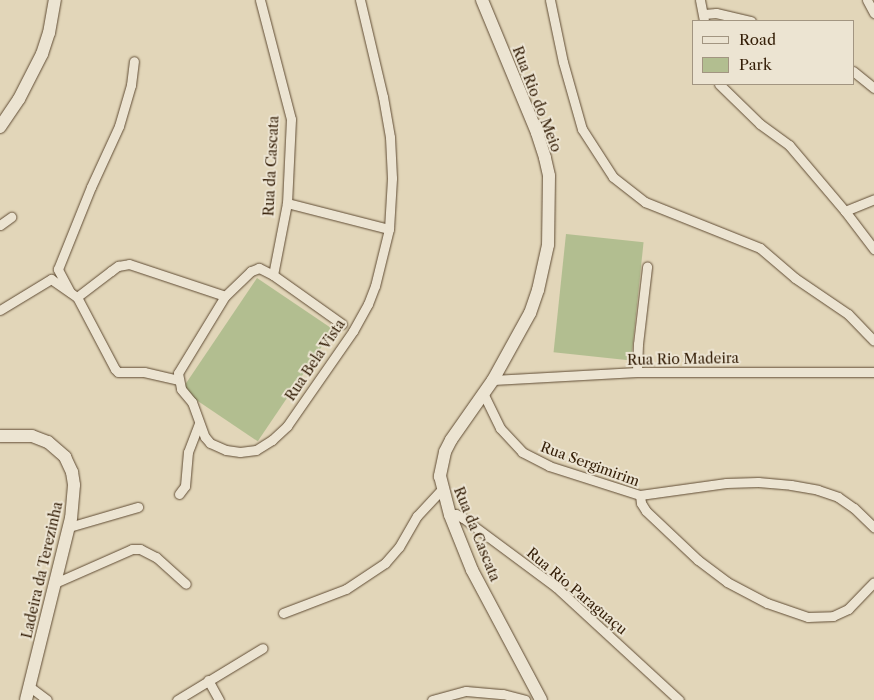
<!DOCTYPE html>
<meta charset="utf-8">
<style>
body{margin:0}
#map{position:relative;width:874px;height:700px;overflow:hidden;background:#e2d6b9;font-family:"Libre Caslon Text",serif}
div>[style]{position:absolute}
.green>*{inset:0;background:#b2be90;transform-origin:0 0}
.roads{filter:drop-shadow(0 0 1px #604c34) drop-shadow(0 0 1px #604c34)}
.minor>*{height:9px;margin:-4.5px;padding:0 4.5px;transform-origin:4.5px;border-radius:4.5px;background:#ece4d2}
.secondary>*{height:12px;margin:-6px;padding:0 6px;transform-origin:6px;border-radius:6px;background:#ece4d2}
span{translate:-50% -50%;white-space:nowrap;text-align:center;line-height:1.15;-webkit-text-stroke:4px #ece4d2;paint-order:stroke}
.street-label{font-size:14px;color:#341e07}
.legend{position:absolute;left:692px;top:20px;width:162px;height:65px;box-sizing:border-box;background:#ece4d2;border:1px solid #a29581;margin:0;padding:6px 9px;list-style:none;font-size:15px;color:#341e07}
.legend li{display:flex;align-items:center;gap:10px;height:25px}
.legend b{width:25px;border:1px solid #a29581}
</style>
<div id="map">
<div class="green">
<i style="left:566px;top:234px;width:78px;height:119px;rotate:6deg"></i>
<i style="left:257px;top:278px;width:92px;height:135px;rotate:34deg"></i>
</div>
<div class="roads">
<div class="minor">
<i style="left:260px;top:0;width:123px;rotate:75.4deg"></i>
<i style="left:291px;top:119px;width:84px;rotate:92.7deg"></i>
<i style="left:287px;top:203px;width:73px;rotate:101deg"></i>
<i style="left:550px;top:0;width:63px;rotate:78.2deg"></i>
<i style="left:563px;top:62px;width:70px;rotate:74.2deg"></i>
<i style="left:582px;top:129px;width:57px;rotate:57.1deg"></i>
<i style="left:613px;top:177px;width:41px;rotate:38deg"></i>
<i style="left:645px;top:202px;width:124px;rotate:21.8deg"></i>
<i style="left:760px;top:248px;width:46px;rotate:40.6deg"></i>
<i style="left:795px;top:278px;width:64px;rotate:34.2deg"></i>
<i style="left:848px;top:314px;width:37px;rotate:46deg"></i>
<i style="left:700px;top:0;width:21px;rotate:79deg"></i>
<i style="left:867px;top:0;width:15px;rotate:62deg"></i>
<i style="left:704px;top:14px;width:12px;rotate:-5deg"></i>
<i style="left:716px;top:13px;width:36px;rotate:13deg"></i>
<i style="left:853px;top:71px;width:27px;rotate:39deg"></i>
<i style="left:719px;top:84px;width:57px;rotate:44.3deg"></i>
<i style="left:760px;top:124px;width:36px;rotate:36deg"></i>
<i style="left:789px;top:145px;width:87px;rotate:49.7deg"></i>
<i style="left:845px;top:211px;width:48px;rotate:52.7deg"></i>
<i style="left:287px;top:203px;width:105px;rotate:14.3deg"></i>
<i style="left:845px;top:211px;width:31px;rotate:-22deg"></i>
<i style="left:0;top:225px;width:14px;rotate:-36deg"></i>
<i style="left:70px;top:292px;width:26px;rotate:-118deg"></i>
<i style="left:58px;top:269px;width:88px;rotate:-68.1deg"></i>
<i style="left:91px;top:187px;width:67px;rotate:-65.3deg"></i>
<i style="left:119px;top:126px;width:43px;rotate:-73.7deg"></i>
<i style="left:131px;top:85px;width:24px;rotate:-83deg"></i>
<i style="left:77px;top:297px;width:43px;rotate:-37.4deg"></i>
<i style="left:111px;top:271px;width:9px;rotate:-36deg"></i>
<i style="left:118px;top:266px;width:11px;rotate:-10deg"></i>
<i style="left:129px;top:264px;width:101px;rotate:18.4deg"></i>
<i style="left:0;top:310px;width:60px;rotate:-31.3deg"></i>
<i style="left:51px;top:279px;width:32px;rotate:35deg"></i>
<i style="left:77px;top:297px;width:81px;rotate:62.2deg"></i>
<i style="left:115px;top:369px;width:4px;rotate:45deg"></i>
<i style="left:118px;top:372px;width:26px"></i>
<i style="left:144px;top:372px;width:35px;rotate:13deg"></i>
<i style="left:342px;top:324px;width:85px;rotate:-144.6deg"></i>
<i style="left:273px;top:275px;width:16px;rotate:-153deg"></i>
<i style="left:259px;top:268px;width:9px;rotate:159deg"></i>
<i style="left:251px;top:271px;width:36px;rotate:136deg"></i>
<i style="left:225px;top:296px;width:90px;rotate:121.4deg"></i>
<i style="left:178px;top:373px;width:16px;rotate:79deg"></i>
<i style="left:181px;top:389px;width:17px;rotate:50deg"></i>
<i style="left:192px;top:402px;width:37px;rotate:70deg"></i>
<i style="left:205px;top:437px;width:8px;rotate:50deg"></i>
<i style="left:210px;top:443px;width:17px;rotate:24deg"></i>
<i style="left:226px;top:450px;width:14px;rotate:8deg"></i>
<i style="left:240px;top:452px;width:16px;rotate:-7deg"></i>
<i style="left:256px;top:450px;width:19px;rotate:-32deg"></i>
<i style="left:272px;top:440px;width:21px;rotate:-43deg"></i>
<i style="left:287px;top:426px;width:116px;rotate:-55.2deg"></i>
<i style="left:353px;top:331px;width:31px;rotate:-61deg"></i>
<i style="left:368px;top:304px;width:19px;rotate:-69deg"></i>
<i style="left:375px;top:286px;width:59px;rotate:-76.2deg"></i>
<i style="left:389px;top:229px;width:51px;rotate:-86.6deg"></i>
<i style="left:392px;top:178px;width:41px;rotate:-92.8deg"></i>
<i style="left:390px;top:137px;width:41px;rotate:-99.9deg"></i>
<i style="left:383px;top:97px;width:100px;rotate:-103.3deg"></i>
<i style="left:637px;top:372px;width:28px;rotate:-88deg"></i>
<i style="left:638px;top:344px;width:78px;rotate:-83.3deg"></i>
<i style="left:493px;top:380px;width:144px;rotate:-3.2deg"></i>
<i style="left:637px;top:372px;width:237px"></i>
<i style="left:483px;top:393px;width:39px;rotate:64deg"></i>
<i style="left:500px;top:428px;width:33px;rotate:47deg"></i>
<i style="left:522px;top:452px;width:30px;rotate:27deg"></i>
<i style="left:549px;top:466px;width:96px;rotate:17.7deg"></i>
<i style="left:640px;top:495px;width:8px;rotate:83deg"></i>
<i style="left:641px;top:503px;width:9px;rotate:58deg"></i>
<i style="left:646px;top:511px;width:71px;rotate:43.3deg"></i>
<i style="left:698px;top:560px;width:36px;rotate:37deg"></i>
<i style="left:727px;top:582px;width:45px;rotate:27.7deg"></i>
<i style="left:767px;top:603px;width:43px;rotate:18.9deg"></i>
<i style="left:808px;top:617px;width:25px;rotate:-2deg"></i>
<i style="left:833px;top:616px;width:17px;rotate:-25deg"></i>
<i style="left:848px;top:609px;width:37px;rotate:-46deg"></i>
<i style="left:179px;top:494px;width:10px;rotate:-53deg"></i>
<i style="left:185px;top:486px;width:34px;rotate:-85deg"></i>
<i style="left:188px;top:452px;width:31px;rotate:-69deg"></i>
<i style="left:640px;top:495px;width:87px;rotate:-7.9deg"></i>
<i style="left:726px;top:483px;width:32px;rotate:-2deg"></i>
<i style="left:758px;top:482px;width:33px;rotate:5deg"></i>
<i style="left:791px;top:485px;width:27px;rotate:10deg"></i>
<i style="left:818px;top:490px;width:21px;rotate:19deg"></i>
<i style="left:838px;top:497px;width:19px;rotate:35deg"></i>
<i style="left:854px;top:508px;width:28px;rotate:44deg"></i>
<i style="left:450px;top:515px;width:6px;rotate:-9deg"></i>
<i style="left:456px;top:514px;width:8px;rotate:30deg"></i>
<i style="left:463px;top:518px;width:116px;rotate:36.6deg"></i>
<i style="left:556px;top:587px;width:167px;rotate:42.6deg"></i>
<i style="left:69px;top:527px;width:72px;rotate:-16.2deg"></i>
<i style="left:55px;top:583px;width:84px;rotate:-23.8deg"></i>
<i style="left:132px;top:549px;width:8px"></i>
<i style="left:140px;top:549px;width:18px;rotate:27deg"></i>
<i style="left:156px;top:557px;width:40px;rotate:42deg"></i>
<i style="left:283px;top:613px;width:67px;rotate:-20.9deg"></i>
<i style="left:346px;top:589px;width:47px;rotate:-33.7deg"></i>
<i style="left:385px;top:563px;width:21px;rotate:-49deg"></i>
<i style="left:399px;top:547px;width:36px;rotate:-60deg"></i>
<i style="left:417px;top:516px;width:37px;rotate:-47deg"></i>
<i style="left:208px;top:680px;width:23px;rotate:61deg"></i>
<i style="left:30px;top:687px;width:21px;rotate:37deg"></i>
<i style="left:177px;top:700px;width:100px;rotate:-31.2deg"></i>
<i style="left:432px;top:700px;width:35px;rotate:-15deg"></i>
<i style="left:466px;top:691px;width:37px;rotate:5deg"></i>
<i style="left:503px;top:694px;width:23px;rotate:15deg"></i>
</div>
<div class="secondary">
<i style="left:482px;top:0;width:144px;rotate:67.5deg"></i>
<i style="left:537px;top:133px;width:26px;rotate:72deg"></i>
<i style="left:545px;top:158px;width:18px;rotate:77deg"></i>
<i style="left:549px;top:176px;width:69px;rotate:90.8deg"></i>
<i style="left:548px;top:245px;width:46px;rotate:102.5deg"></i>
<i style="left:538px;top:290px;width:24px;rotate:109deg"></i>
<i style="left:530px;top:313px;width:77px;rotate:118.9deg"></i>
<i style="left:493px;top:380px;width:73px;rotate:125deg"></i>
<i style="left:451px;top:440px;width:13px;rotate:117deg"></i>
<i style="left:445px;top:452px;width:25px;rotate:102deg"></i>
<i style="left:440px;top:476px;width:40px;rotate:75.6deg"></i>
<i style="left:450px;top:515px;width:59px;rotate:68.2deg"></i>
<i style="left:472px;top:570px;width:147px;rotate:62deg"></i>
<i style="left:0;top:127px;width:34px;rotate:-56deg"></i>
<i style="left:19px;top:99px;width:51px;rotate:-62.9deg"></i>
<i style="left:42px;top:54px;width:22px;rotate:-72deg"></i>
<i style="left:49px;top:33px;width:34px;rotate:-80deg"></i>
<i style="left:0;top:436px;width:32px"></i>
<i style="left:32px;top:436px;width:17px;rotate:21deg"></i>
<i style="left:48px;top:442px;width:23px;rotate:41deg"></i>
<i style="left:65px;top:457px;width:17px;rotate:65deg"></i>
<i style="left:72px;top:472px;width:13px;rotate:81deg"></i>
<i style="left:74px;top:485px;width:33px;rotate:95deg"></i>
<i style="left:71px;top:518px;width:187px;rotate:103.9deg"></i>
</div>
</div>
<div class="street-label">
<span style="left:537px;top:99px;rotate:69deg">Rua Rio do Meio</span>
<span style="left:271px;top:166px;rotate:-87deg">Rua da Cascata</span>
<span style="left:683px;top:359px;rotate:-1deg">Rua Rio Madeira</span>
<span style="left:315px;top:360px;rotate:-56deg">Rua Bela Vista</span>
<span style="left:590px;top:464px;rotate:20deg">Rua Sergimirim</span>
<span style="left:477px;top:534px;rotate:68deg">Rua da Cascata</span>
<span style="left:42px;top:570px;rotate:-77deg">Ladeira da Terezinha</span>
<span style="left:577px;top:591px;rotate:40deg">Rua Rio Paraguaçu</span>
</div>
<ul class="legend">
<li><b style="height:6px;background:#ece4d2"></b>Road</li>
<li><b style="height:14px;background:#b2be90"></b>Park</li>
</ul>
</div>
